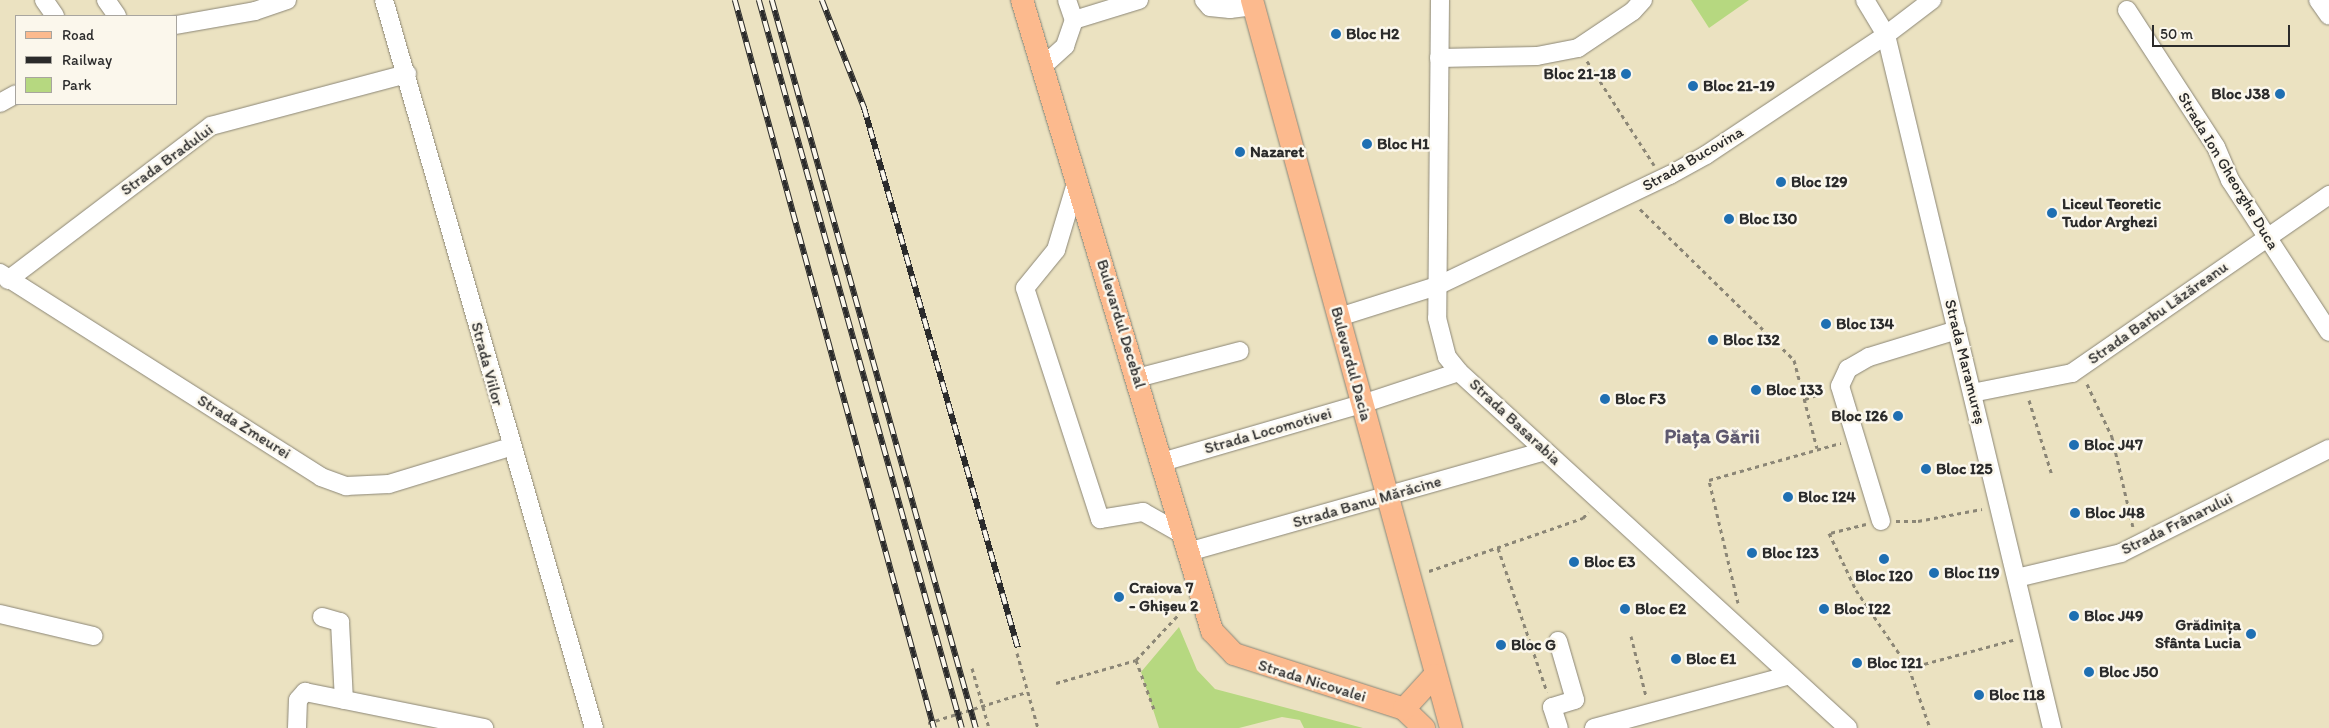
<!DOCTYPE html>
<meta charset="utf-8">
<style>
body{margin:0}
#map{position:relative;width:2329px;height:728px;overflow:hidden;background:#ebe2c1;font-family:Itim,sans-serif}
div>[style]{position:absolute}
.green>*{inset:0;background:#b6d880}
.path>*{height:3px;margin-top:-1.5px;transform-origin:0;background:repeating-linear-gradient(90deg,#8b8676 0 4px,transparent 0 8px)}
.roads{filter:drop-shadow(0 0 1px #8b8676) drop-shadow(0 0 1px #8b8676)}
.minor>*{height:18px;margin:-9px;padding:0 9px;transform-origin:9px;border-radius:9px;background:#fff}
.major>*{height:22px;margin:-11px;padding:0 11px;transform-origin:11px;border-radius:11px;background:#fcba8e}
.rail>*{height:5.5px;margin-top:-2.75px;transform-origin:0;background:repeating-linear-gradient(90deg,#fbf7ec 0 11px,#2b2b2b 0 22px);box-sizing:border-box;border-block:1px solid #2b2b2b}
.dots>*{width:14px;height:14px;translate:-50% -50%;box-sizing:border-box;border:2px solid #fbf7ec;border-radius:50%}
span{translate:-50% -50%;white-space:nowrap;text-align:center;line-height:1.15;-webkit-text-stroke:5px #fbf7ec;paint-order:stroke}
.poi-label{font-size:16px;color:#2b2b2b;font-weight:700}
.left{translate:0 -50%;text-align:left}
.right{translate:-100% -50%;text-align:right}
.street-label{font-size:16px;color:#2b2b2b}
.district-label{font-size:21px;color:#5e596f;font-weight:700}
.legend{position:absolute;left:15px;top:15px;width:162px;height:90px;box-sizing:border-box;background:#fbf7ec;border:1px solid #a8a59f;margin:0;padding:6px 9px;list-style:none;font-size:15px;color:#2b2b2b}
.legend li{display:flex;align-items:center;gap:10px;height:25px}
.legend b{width:25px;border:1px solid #a8a59f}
.scale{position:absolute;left:2152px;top:25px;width:138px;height:22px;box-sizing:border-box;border:2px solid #2b2b2b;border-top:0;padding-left:6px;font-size:15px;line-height:18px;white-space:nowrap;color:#2b2b2b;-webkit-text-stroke:4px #fbf7ec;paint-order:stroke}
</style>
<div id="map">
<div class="green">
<i style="clip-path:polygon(1691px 0,1749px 0,1709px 28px)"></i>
<i style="clip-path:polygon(1179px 627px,1197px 670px,1215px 689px,1363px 728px,1304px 728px,1300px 720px,1282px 717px,1239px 728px,1159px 728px,1141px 672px)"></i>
</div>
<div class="path">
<i style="left:1587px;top:61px;width:124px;rotate:57.2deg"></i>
<i style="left:1640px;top:209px;width:216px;rotate:44.4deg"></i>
<i style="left:1794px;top:360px;width:91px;rotate:75.4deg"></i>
<i style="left:2087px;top:384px;width:59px;rotate:64.7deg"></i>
<i style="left:2112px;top:437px;width:92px;rotate:76.9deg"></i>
<i style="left:1805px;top:399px;width:21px;rotate:-19deg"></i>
<i style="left:2029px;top:400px;width:78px;rotate:73deg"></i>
<i style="left:1896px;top:521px;width:22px"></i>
<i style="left:1918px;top:521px;width:65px;rotate:-10.6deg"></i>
<i style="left:1866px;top:524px;width:38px;rotate:166deg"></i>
<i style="left:1829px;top:533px;width:63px;rotate:64.7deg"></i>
<i style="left:1856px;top:590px;width:94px;rotate:55.8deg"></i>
<i style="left:1909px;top:668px;width:64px;rotate:70.7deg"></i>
<i style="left:1498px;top:548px;width:152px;rotate:71.2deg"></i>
<i style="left:1429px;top:571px;width:163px;rotate:-19deg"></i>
<i style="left:1583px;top:518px;width:8px;rotate:-50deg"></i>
<i style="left:1738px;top:603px;width:126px;rotate:-103.3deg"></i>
<i style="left:1709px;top:480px;width:137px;rotate:-15.7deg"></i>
<i style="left:1631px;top:636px;width:62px;rotate:76deg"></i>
<i style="left:1017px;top:653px;width:78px;rotate:74.4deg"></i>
<i style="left:1136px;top:660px;width:64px;rotate:-46.9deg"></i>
<i style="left:972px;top:668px;width:62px;rotate:74.2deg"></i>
<i style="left:1909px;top:668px;width:108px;rotate:-15.1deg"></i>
<i style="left:1056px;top:683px;width:83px;rotate:-16deg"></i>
<i style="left:1136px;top:660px;width:55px;rotate:69.9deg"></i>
<i style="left:928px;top:723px;width:104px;rotate:-17.4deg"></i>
</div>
<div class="roads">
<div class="minor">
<i style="left:44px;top:0;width:19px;rotate:55deg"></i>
<i style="left:106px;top:0;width:19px;rotate:55deg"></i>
<i style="left:384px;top:0;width:758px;rotate:73.91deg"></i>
<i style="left:1067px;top:0;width:21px;rotate:71deg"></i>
<i style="left:1204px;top:0;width:9px;rotate:49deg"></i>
<i style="left:1210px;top:7px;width:20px;rotate:6deg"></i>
<i style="left:1230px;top:9px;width:24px;rotate:-7deg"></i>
<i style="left:1440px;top:0;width:318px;rotate:90.5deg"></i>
<i style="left:1437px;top:318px;width:40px;rotate:75.6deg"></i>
<i style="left:1447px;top:357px;width:19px;rotate:51deg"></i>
<i style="left:1459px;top:372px;width:527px;rotate:42.46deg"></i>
<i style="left:1865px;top:0;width:41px;rotate:59deg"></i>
<i style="left:1886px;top:35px;width:713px;rotate:76.53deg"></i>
<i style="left:2318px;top:0;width:19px;rotate:55deg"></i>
<i style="left:2127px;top:10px;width:163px;rotate:57deg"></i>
<i style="left:2216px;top:147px;width:36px;rotate:67deg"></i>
<i style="left:2230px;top:180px;width:181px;rotate:56.9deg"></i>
<i style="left:176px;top:25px;width:80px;rotate:-10deg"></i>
<i style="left:255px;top:11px;width:34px;rotate:-19deg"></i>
<i style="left:1439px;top:58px;width:98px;rotate:-1.2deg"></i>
<i style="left:1537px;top:56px;width:42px;rotate:-11deg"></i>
<i style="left:1578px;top:48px;width:66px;rotate:-33.9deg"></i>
<i style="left:1633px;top:11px;width:15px;rotate:-48deg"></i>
<i style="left:1043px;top:66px;width:30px;rotate:-42deg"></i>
<i style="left:1065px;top:46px;width:28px;rotate:-71deg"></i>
<i style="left:1074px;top:20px;width:68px;rotate:-17.1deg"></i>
<i style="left:0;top:103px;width:18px;rotate:-29deg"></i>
<i style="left:1077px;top:180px;width:73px;rotate:106.7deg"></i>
<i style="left:1056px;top:250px;width:49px;rotate:129.2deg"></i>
<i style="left:1025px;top:288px;width:243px;rotate:72deg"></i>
<i style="left:1100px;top:519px;width:44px;rotate:-9.2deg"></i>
<i style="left:1143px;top:512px;width:45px;rotate:29.4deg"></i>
<i style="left:0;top:273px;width:380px;rotate:32.4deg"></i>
<i style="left:321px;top:477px;width:27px;rotate:20deg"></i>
<i style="left:346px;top:486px;width:43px;rotate:-2.7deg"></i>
<i style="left:389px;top:484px;width:127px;rotate:-17deg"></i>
<i style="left:8px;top:280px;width:255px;rotate:-37.2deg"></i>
<i style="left:211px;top:126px;width:203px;rotate:-14.9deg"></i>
<i style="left:1339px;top:317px;width:103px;rotate:-17.6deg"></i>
<i style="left:1437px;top:286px;width:258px;rotate:-25.5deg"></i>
<i style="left:1670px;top:175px;width:41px;rotate:-29.1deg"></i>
<i style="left:1706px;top:155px;width:216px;rotate:-33.7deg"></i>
<i style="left:1886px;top:35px;width:58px;rotate:-37.3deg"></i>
<i style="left:1137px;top:378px;width:106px;rotate:-14.7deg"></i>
<i style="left:1972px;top:393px;width:102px;rotate:-11.3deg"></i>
<i style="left:2072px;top:373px;width:313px;rotate:-34.7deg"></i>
<i style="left:1162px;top:462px;width:208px;rotate:-16.2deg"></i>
<i style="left:1362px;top:404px;width:102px;rotate:-18.3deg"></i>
<i style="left:1881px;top:521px;width:141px;rotate:-106.9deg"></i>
<i style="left:1840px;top:386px;width:19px;rotate:-65deg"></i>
<i style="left:1848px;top:369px;width:24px;rotate:-30deg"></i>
<i style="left:1869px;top:357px;width:92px;rotate:-17.1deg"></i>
<i style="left:1188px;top:552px;width:371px;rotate:-15.8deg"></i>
<i style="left:2017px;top:578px;width:107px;rotate:-13.5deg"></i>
<i style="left:2121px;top:553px;width:233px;rotate:-26.6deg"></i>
<i style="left:0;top:614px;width:96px;rotate:13.3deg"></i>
<i style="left:322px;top:617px;width:19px;rotate:16deg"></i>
<i style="left:340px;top:622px;width:78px;rotate:87.1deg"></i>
<i style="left:1558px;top:641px;width:61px;rotate:73.9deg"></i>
<i style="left:1575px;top:700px;width:24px;rotate:163deg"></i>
<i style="left:1552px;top:707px;width:22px;rotate:72deg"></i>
<i style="left:297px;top:728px;width:28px;rotate:-88deg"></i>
<i style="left:298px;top:700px;width:11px;rotate:-49deg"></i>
<i style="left:305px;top:692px;width:183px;rotate:11.4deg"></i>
<i style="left:1594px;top:728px;width:203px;rotate:-15.1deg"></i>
</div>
<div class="major">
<i style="left:1022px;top:0;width:659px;rotate:73.24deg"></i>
<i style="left:1212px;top:631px;width:32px;rotate:46deg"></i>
<i style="left:1234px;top:654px;width:179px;rotate:17.9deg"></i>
<i style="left:1404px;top:709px;width:28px;rotate:44deg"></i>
<i style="left:1252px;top:0;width:755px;rotate:74.71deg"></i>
<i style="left:1404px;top:709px;width:46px;rotate:-47.6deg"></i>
</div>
</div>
<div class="rail">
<i style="left:735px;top:0;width:755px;rotate:74.71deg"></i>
<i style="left:759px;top:0;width:756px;rotate:74.42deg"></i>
<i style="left:772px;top:0;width:756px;rotate:74.35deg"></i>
<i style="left:822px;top:0;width:115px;rotate:68.6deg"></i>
<i style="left:864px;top:107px;width:562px;rotate:74.11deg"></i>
</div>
<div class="dots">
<i style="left:1336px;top:34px;background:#1f6fb2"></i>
<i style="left:1626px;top:74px;background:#1f6fb2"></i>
<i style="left:1693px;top:86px;background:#1f6fb2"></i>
<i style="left:2280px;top:94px;background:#1f6fb2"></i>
<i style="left:1367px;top:144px;background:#1f6fb2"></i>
<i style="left:1240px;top:152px;background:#1f6fb2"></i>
<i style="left:1781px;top:182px;background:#1f6fb2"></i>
<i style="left:2052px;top:213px;background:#1f6fb2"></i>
<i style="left:1729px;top:219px;background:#1f6fb2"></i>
<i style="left:1826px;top:324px;background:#1f6fb2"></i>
<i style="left:1713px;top:340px;background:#1f6fb2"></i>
<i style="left:1756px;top:390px;background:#1f6fb2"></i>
<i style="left:1605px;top:399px;background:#1f6fb2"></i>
<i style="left:1898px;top:416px;background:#1f6fb2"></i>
<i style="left:2074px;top:445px;background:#1f6fb2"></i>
<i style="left:1926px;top:469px;background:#1f6fb2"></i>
<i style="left:1788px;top:497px;background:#1f6fb2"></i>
<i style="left:2075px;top:513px;background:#1f6fb2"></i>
<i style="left:1752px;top:553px;background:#1f6fb2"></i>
<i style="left:1884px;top:559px;background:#1f6fb2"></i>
<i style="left:1574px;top:562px;background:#1f6fb2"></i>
<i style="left:1934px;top:573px;background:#1f6fb2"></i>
<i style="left:1119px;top:597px;background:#1f6fb2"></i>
<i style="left:1625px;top:609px;background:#1f6fb2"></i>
<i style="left:1824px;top:609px;background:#1f6fb2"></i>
<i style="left:2074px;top:616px;background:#1f6fb2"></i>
<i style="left:2251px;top:634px;background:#1f6fb2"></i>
<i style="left:1501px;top:645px;background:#1f6fb2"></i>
<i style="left:1676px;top:659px;background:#1f6fb2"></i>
<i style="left:1857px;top:663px;background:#1f6fb2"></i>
<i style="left:2089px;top:672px;background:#1f6fb2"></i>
<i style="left:1979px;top:695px;background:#1f6fb2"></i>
</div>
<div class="poi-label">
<span class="left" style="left:1346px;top:34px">Bloc H2</span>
<span class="right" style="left:1616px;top:74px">Bloc 21-18</span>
<span class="left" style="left:1703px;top:86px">Bloc 21-19</span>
<span class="right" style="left:2270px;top:94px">Bloc J38</span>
<span class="left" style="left:1377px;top:144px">Bloc H1</span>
<span class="left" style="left:1250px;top:152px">Nazaret</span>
<span class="left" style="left:1791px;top:182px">Bloc I29</span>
<span class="left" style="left:2062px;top:213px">Liceul Teoretic<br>Tudor Arghezi</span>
<span class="left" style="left:1739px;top:219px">Bloc I30</span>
<span class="left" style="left:1836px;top:324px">Bloc I34</span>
<span class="left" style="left:1723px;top:340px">Bloc I32</span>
<span class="left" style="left:1766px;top:390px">Bloc I33</span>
<span class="left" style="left:1615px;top:399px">Bloc F3</span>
<span class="right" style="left:1888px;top:416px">Bloc I26</span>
<span class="left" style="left:2084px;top:445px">Bloc J47</span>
<span class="left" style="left:1936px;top:469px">Bloc I25</span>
<span class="left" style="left:1798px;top:497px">Bloc I24</span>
<span class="left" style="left:2085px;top:513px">Bloc J48</span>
<span class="left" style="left:1762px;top:553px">Bloc I23</span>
<span class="left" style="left:1584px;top:562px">Bloc E3</span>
<span class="left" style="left:1944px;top:573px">Bloc I19</span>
<span style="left:1884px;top:576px">Bloc I20</span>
<span class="left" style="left:1129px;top:597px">Craiova 7<br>- Ghișeu 2</span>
<span class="left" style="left:1635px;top:609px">Bloc E2</span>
<span class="left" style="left:1834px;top:609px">Bloc I22</span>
<span class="left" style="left:2084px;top:616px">Bloc J49</span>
<span class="right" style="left:2241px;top:634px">Grădinița<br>Sfânta Lucia</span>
<span class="left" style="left:1511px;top:645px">Bloc G</span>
<span class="left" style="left:1686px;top:659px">Bloc E1</span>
<span class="left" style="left:1867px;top:663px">Bloc I21</span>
<span class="left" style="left:2099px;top:672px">Bloc J50</span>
<span class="left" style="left:1989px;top:695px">Bloc I18</span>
</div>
<div class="street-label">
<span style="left:1693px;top:159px;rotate:-30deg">Strada Bucovina</span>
<span style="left:167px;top:160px;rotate:-36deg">Strada Bradului</span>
<span style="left:2228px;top:171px;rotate:59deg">Strada Ion Gheorghe Duca</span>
<span style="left:2158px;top:313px;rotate:-35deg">Strada Barbu Lăzăreanu</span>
<span style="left:1121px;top:324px;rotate:73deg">Bulevardul Decebal</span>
<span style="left:1965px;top:362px;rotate:76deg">Strada Maramureș</span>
<span style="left:487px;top:364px;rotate:75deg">Strada Viilor</span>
<span style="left:1351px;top:364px;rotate:75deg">Bulevardul Dacia</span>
<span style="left:1515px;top:422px;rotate:43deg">Strada Basarabia</span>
<span style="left:244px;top:427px;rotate:32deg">Strada Zmeurei</span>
<span style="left:1268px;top:431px;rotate:-16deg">Strada Locomotivei</span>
<span style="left:1367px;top:502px;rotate:-16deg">Strada Banu Mărăcine</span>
<span style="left:2177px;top:524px;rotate:-26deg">Strada Frânarului</span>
<span style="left:1312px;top:681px;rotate:17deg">Strada Nicovalei</span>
</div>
<div class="district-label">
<span style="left:1712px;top:436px">Piața Gării</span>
</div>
<ul class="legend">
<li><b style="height:6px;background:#fcba8e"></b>Road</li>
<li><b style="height:6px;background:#2b2b2b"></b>Railway</li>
<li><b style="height:14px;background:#b6d880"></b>Park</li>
</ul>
<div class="scale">50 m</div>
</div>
